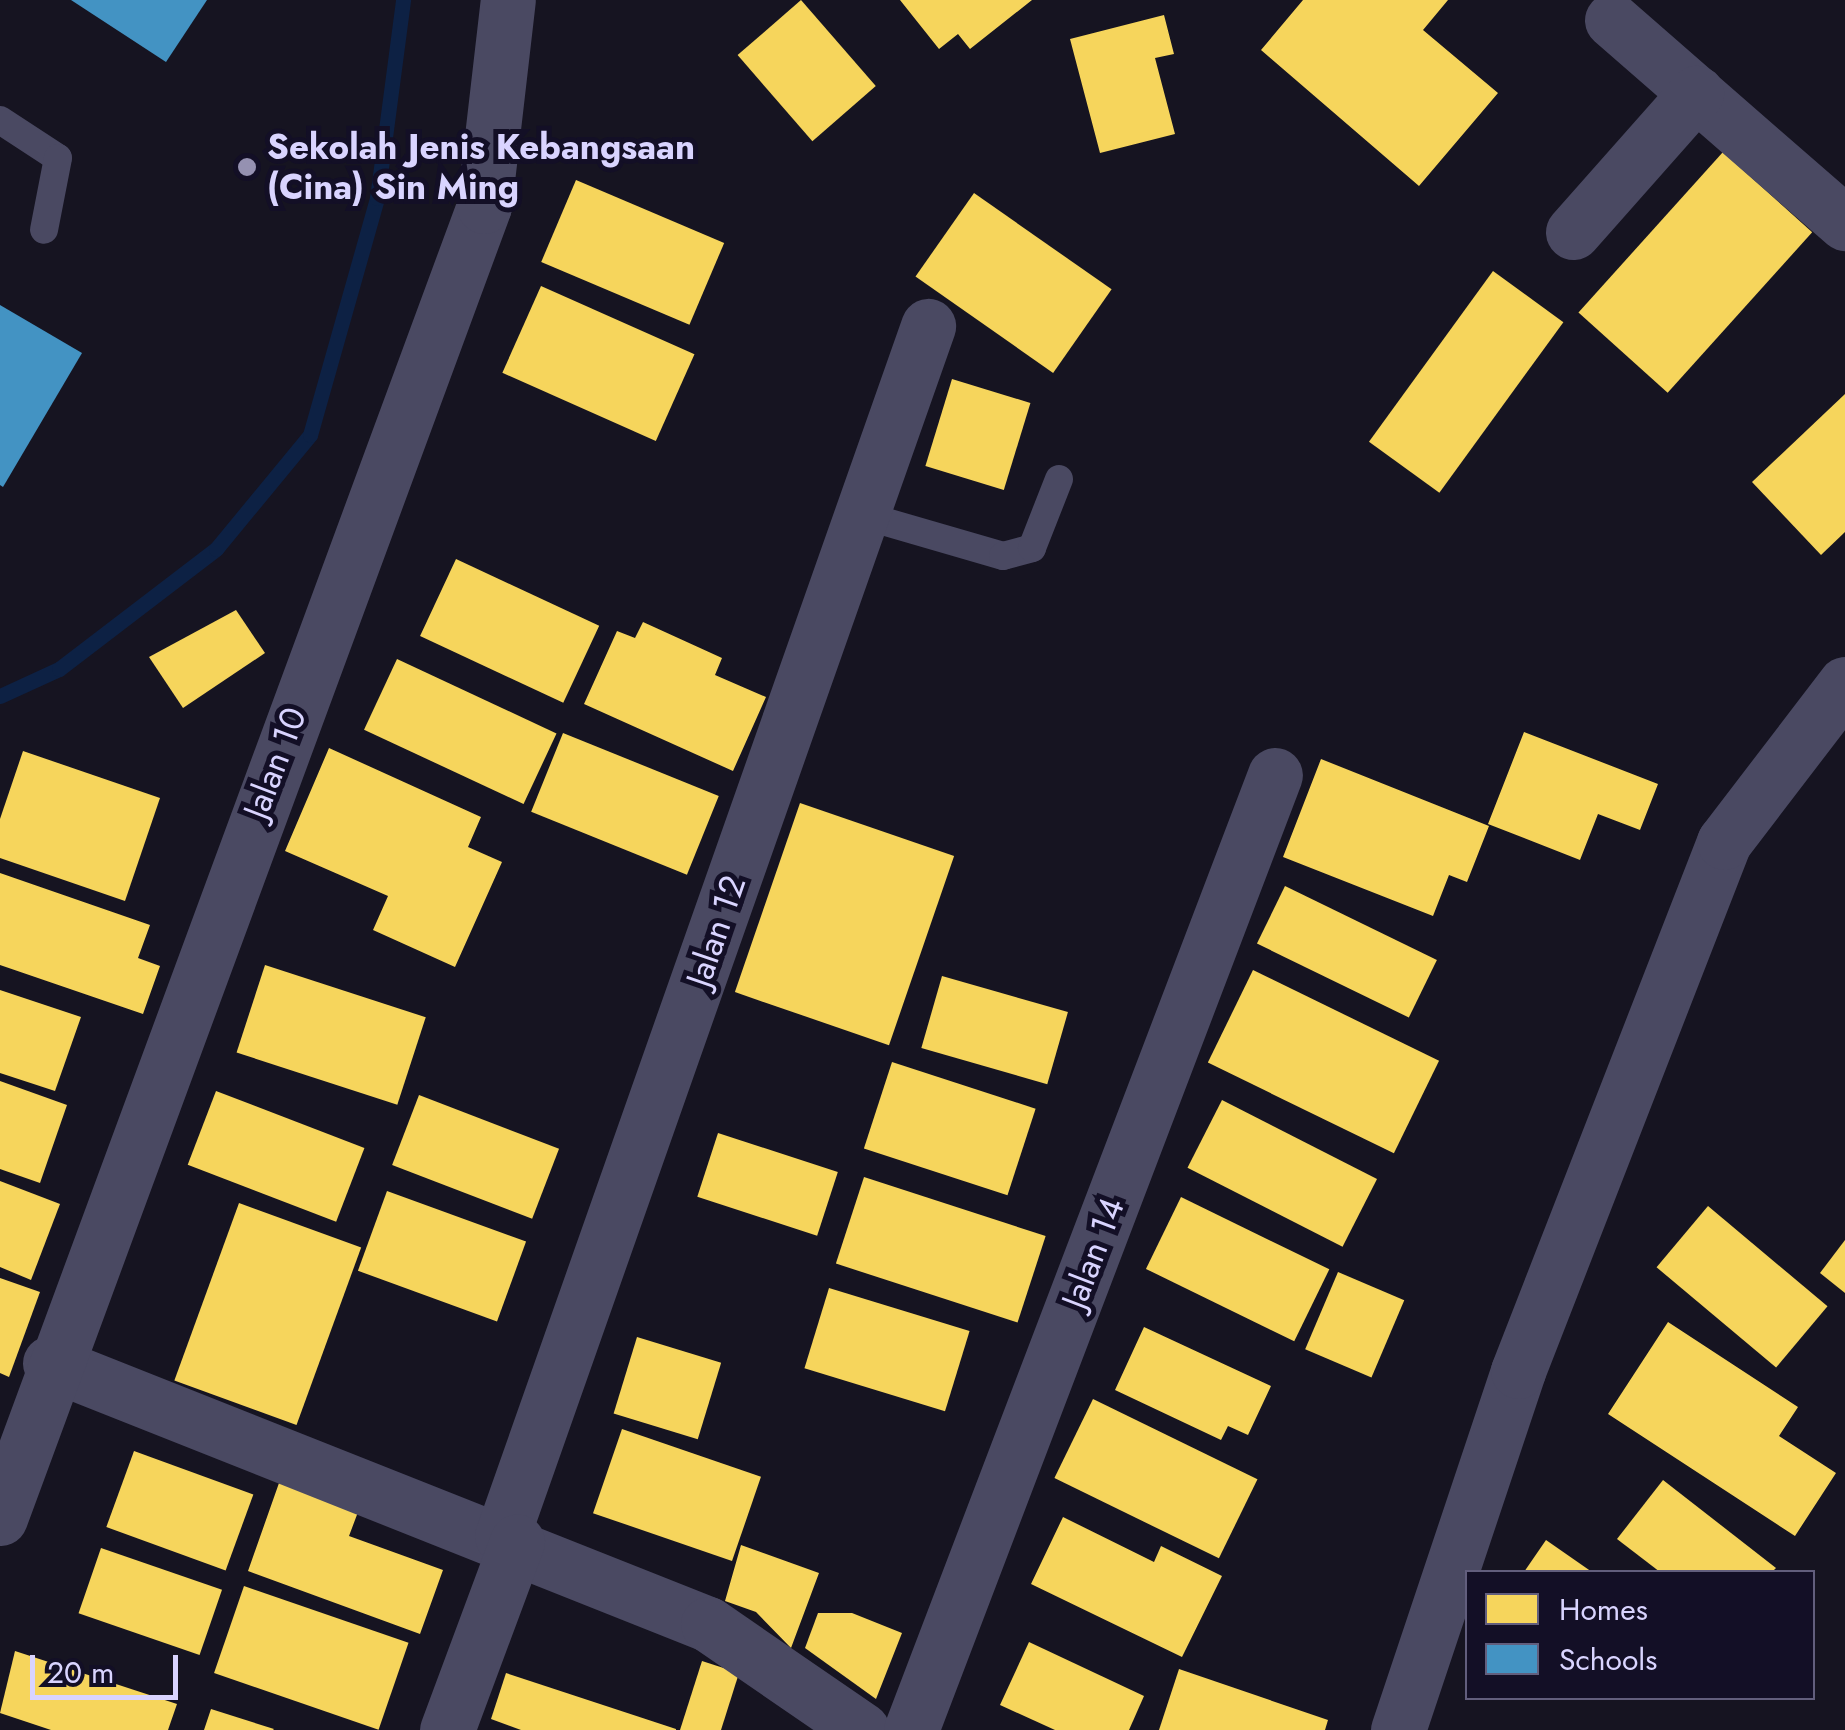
<!DOCTYPE html>
<style>
body{margin:0}
#map{position:relative;width:1845px;height:1730px;overflow:hidden;background:#161421;font-family:Jost,sans-serif}
div>[style]{position:absolute}
.homes>*{inset:0;background:#f6d55c;transform-origin:0 0}
.schools>*{inset:0;background:#4393c3}
.stream>*{height:15px;margin:-7.5px;padding:0 7.5px;transform-origin:7.5px;border-radius:7.5px;background:#0d2144}
.service>*{height:28px;margin:-14px;padding:0 14px;transform-origin:14px;border-radius:14px;background:#4a4962}
.minor>*{height:55px;margin:-27.5px;padding:0 27.5px;transform-origin:27.5px;border-radius:27.5px;background:#4a4962}
.dots>*{width:28px;height:28px;translate:-50% -50%;box-sizing:border-box;border:5px solid #130f26;border-radius:50%}
span{translate:-50% -50%;white-space:nowrap;text-align:center;line-height:1.15;-webkit-text-stroke:10px #130f26;paint-order:stroke}
.poi-label{font-size:35px;color:#d9d4ff;font-weight:700}
.left{translate:0 -50%;text-align:left}
.street-label{font-size:35px;color:#d9d4ff}
.legend{position:absolute;left:1465px;top:1570px;width:350px;height:130px;box-sizing:border-box;background:#130f26;border:2px solid #625e7d;margin:0;padding:12px 18px;list-style:none;font-size:30px;color:#d9d4ff}
.legend li{display:flex;align-items:center;gap:20px;height:50px}
.legend b{width:50px;border:2px solid #625e7d}
.scale{position:absolute;left:30px;top:1655px;width:148px;height:45px;box-sizing:border-box;border:5px solid #d9d4ff;border-top:0;padding-left:12px;font-size:30px;line-height:35px;white-space:nowrap;color:#d9d4ff;-webkit-text-stroke:8px #130f26;paint-order:stroke}
</style>
<div id="map">
<div class="homes">
<i style="left:801px;top:0;width:114px;height:84px;rotate:49deg"></i>
<i style="clip-path:polygon(900px 0,1032px 0,970px 49px,958px 34px,939px 49px)"></i>
<i style="clip-path:polygon(1303px 0,1448px 0,1423px 30px,1498px 93px,1419px 186px,1261px 50px)"></i>
<i style="clip-path:polygon(1164px 15px,1174px 54px,1155px 58px,1175px 134px,1100px 153px,1070px 39px)"></i>
<i style="left:1723px;top:152px;width:120px;height:216px;rotate:42deg"></i>
<i style="left:576px;top:180px;width:161px;height:89px;rotate:23deg"></i>
<i style="left:974px;top:193px;width:168px;height:102px;rotate:35deg"></i>
<i style="left:1493px;top:271px;width:87px;height:211px;rotate:36deg"></i>
<i style="left:541px;top:286px;width:168px;height:95px;rotate:24deg"></i>
<i style="left:952px;top:379px;width:82px;height:91px;rotate:17deg"></i>
<i style="clip-path:polygon(1845px 394px,1845px 532px,1821px 555px,1752px 482px)"></i>
<i style="left:456px;top:559px;width:158px;height:85px;rotate:25deg"></i>
<i style="clip-path:polygon(236px 610px,265px 653px,183px 708px,149px 657px)"></i>
<i style="clip-path:polygon(643px 622px,722px 658px,715px 675px,766px 697px,733px 771px,584px 704px,617px 631px,635px 638px)"></i>
<i style="left:397px;top:659px;width:176px;height:78px;rotate:25deg"></i>
<i style="clip-path:polygon(1524px 732px,1658px 784px,1640px 830px,1598px 814px,1580px 860px,1488px 824px)"></i>
<i style="left:563px;top:733px;width:168px;height:85px;rotate:22deg"></i>
<i style="clip-path:polygon(329px 748px,481px 817px,468px 847px,502px 862px,455px 967px,373px 930px,388px 896px,285px 851px)"></i>
<i style="clip-path:polygon(23px 751px,160px 798px,125px 901px,0 858px,0 819px)"></i>
<i style="clip-path:polygon(1321px 759px,1489px 826px,1467px 882px,1449px 875px,1433px 916px,1283px 857px)"></i>
<i style="left:800px;top:803px;width:163px;height:200px;rotate:19deg"></i>
<i style="clip-path:polygon(0 873px,150px 925px,138px 958px,160px 966px,143px 1014px,0 965px)"></i>
<i style="left:1285px;top:886px;width:169px;height:64px;rotate:26deg"></i>
<i style="left:265px;top:965px;width:169px;height:92px;rotate:18deg"></i>
<i style="left:1253px;top:970px;width:207px;height:103px;rotate:26deg"></i>
<i style="left:942px;top:976px;width:131px;height:75px;rotate:16deg"></i>
<i style="clip-path:polygon(0 990px,81px 1017px,55px 1091px,0 1073px)"></i>
<i style="left:892px;top:1062px;width:151px;height:91px;rotate:18deg"></i>
<i style="clip-path:polygon(0 1081px,67px 1105px,40px 1183px,0 1169px)"></i>
<i style="left:216px;top:1091px;width:159px;height:79px;rotate:21deg"></i>
<i style="left:419px;top:1095px;width:150px;height:75px;rotate:21deg"></i>
<i style="left:1222px;top:1100px;width:174px;height:76px;rotate:27deg"></i>
<i style="left:718px;top:1133px;width:126px;height:67px;rotate:18deg"></i>
<i style="left:864px;top:1177px;width:191px;height:91px;rotate:18deg"></i>
<i style="clip-path:polygon(0 1181px,60px 1204px,31px 1280px,0 1267px)"></i>
<i style="left:387px;top:1191px;width:148px;height:85px;rotate:20deg"></i>
<i style="left:1181px;top:1197px;width:165px;height:80px;rotate:26deg"></i>
<i style="left:239px;top:1203px;width:130px;height:189px;rotate:20deg"></i>
<i style="left:1708px;top:1206px;width:156px;height:80px;rotate:40deg"></i>
<i style="clip-path:polygon(1845px 1240px,1845px 1293px,1820px 1273px)"></i>
<i style="left:1338px;top:1272px;width:72px;height:84px;rotate:23deg"></i>
<i style="clip-path:polygon(0 1278px,40px 1292px,9px 1377px,0 1373px)"></i>
<i style="left:829px;top:1288px;width:147px;height:84px;rotate:17deg"></i>
<i style="clip-path:polygon(1668px 1322px,1798px 1407px,1779px 1436px,1836px 1473px,1795px 1536px,1608px 1414px)"></i>
<i style="clip-path:polygon(1144px 1327px,1271px 1386px,1248px 1435px,1228px 1426px,1221px 1440px,1115px 1390px)"></i>
<i style="left:637px;top:1337px;width:88px;height:80px;rotate:17deg"></i>
<i style="left:1093px;top:1399px;width:183px;height:88px;rotate:26deg"></i>
<i style="left:622px;top:1429px;width:147px;height:89px;rotate:19deg"></i>
<i style="left:134px;top:1451px;width:127px;height:81px;rotate:20deg"></i>
<i style="clip-path:polygon(1663px 1480px,1776px 1568px,1772px 1572px,1660px 1572px,1617px 1539px)"></i>
<i style="clip-path:polygon(279px 1483px,358px 1512px,349px 1536px,443px 1570px,420px 1634px,248px 1571px)"></i>
<i style="clip-path:polygon(1063px 1517px,1154px 1562px,1161px 1546px,1222px 1576px,1182px 1657px,1031px 1584px)"></i>
<i style="clip-path:polygon(1546px 1540px,1592px 1572px,1524px 1572px)"></i>
<i style="clip-path:polygon(741px 1545px,819px 1573px,791px 1648px,756px 1612px,725px 1601px)"></i>
<i style="left:101px;top:1548px;width:128px;height:69px;rotate:19deg"></i>
<i style="left:244px;top:1586px;width:174px;height:92px;rotate:19deg"></i>
<i style="clip-path:polygon(818px 1613px,852px 1613px,902px 1633px,876px 1699px,805px 1648px)"></i>
<i style="clip-path:polygon(1029px 1642px,1144px 1696px,1129px 1730px,1055px 1730px,1000px 1705px)"></i>
<i style="clip-path:polygon(15px 1651px,177px 1704px,168px 1730px,51px 1730px,0 1713px)"></i>
<i style="clip-path:polygon(702px 1661px,739px 1673px,721px 1730px,680px 1730px)"></i>
<i style="clip-path:polygon(1179px 1669px,1328px 1720px,1325px 1730px,1159px 1730px)"></i>
<i style="clip-path:polygon(506px 1673px,676px 1729px,676px 1730px,521px 1730px,491px 1719px)"></i>
<i style="clip-path:polygon(211px 1709px,274px 1729px,273px 1730px,204px 1730px)"></i>
</div>
<div class="schools">
<i style="clip-path:polygon(71px 0,207px 0,166px 62px)"></i>
<i style="clip-path:polygon(0 305px,82px 353px,3px 487px,0 485px)"></i>
</div>
<div class="stream">
<i style="left:0;top:696px;width:65px;rotate:-24.6deg"></i>
<i style="left:59px;top:669px;width:198px;rotate:-37.4deg"></i>
<i style="left:216px;top:549px;width:148px;rotate:-50.5deg"></i>
<i style="left:310px;top:435px;width:246px;rotate:-74.2deg"></i>
<i style="left:377px;top:198px;width:200px;rotate:-82.5deg"></i>
</div>
<div class="service">
<i style="left:0;top:120px;width:69px;rotate:33.2deg"></i>
<i style="left:58px;top:158px;width:73px;rotate:101deg"></i>
<i style="left:862px;top:515px;width:147px;rotate:16.2deg"></i>
<i style="left:1003px;top:556px;width:30px;rotate:-15deg"></i>
<i style="left:1032px;top:548px;width:74px;rotate:-68.6deg"></i>
</div>
<div class="minor">
<i style="left:1612px;top:20px;width:309px;rotate:41.1deg"></i>
<i style="left:1573px;top:232px;width:186px;rotate:-48.5deg"></i>
<i style="left:50px;top:1363px;width:708px;rotate:21.64deg"></i>
<i style="left:708px;top:1624px;width:187px;rotate:34.5deg"></i>
<i style="left:0;top:1518px;width:1398px;rotate:-69.75deg"></i>
<i style="left:484px;top:206px;width:207px;rotate:-83.4deg"></i>
<i style="left:502px;top:1536px;width:1283px;rotate:-70.6deg"></i>
<i style="left:447px;top:1730px;width:201px;rotate:-69.6deg"></i>
<i style="left:911px;top:1730px;width:1022px;rotate:-69.14deg"></i>
<i style="left:1398px;top:1730px;width:379px;rotate:-71.5deg"></i>
<i style="left:1518px;top:1371px;width:568px;rotate:-68.72deg"></i>
<i style="left:1724px;top:842px;width:199px;rotate:-52.6deg"></i>
</div>
<div class="dots">
<i style="left:247px;top:167px;background:#9591b1"></i>
</div>
<div class="poi-label">
<span class="left" style="left:267px;top:167px">Sekolah Jenis Kebangsaan<br>(Cina) Sin Ming</span>
</div>
<div class="street-label">
<span style="left:275px;top:763px;rotate:-69deg">Jalan 10</span>
<span style="left:716px;top:931px;rotate:-71deg">Jalan 12</span>
<span style="left:1093px;top:1253px;rotate:-69deg">Jalan 14</span>
</div>
<ul class="legend">
<li><b style="height:28px;background:#f6d55c"></b>Homes</li>
<li><b style="height:28px;background:#4393c3"></b>Schools</li>
</ul>
<div class="scale">20 m</div>
</div>
